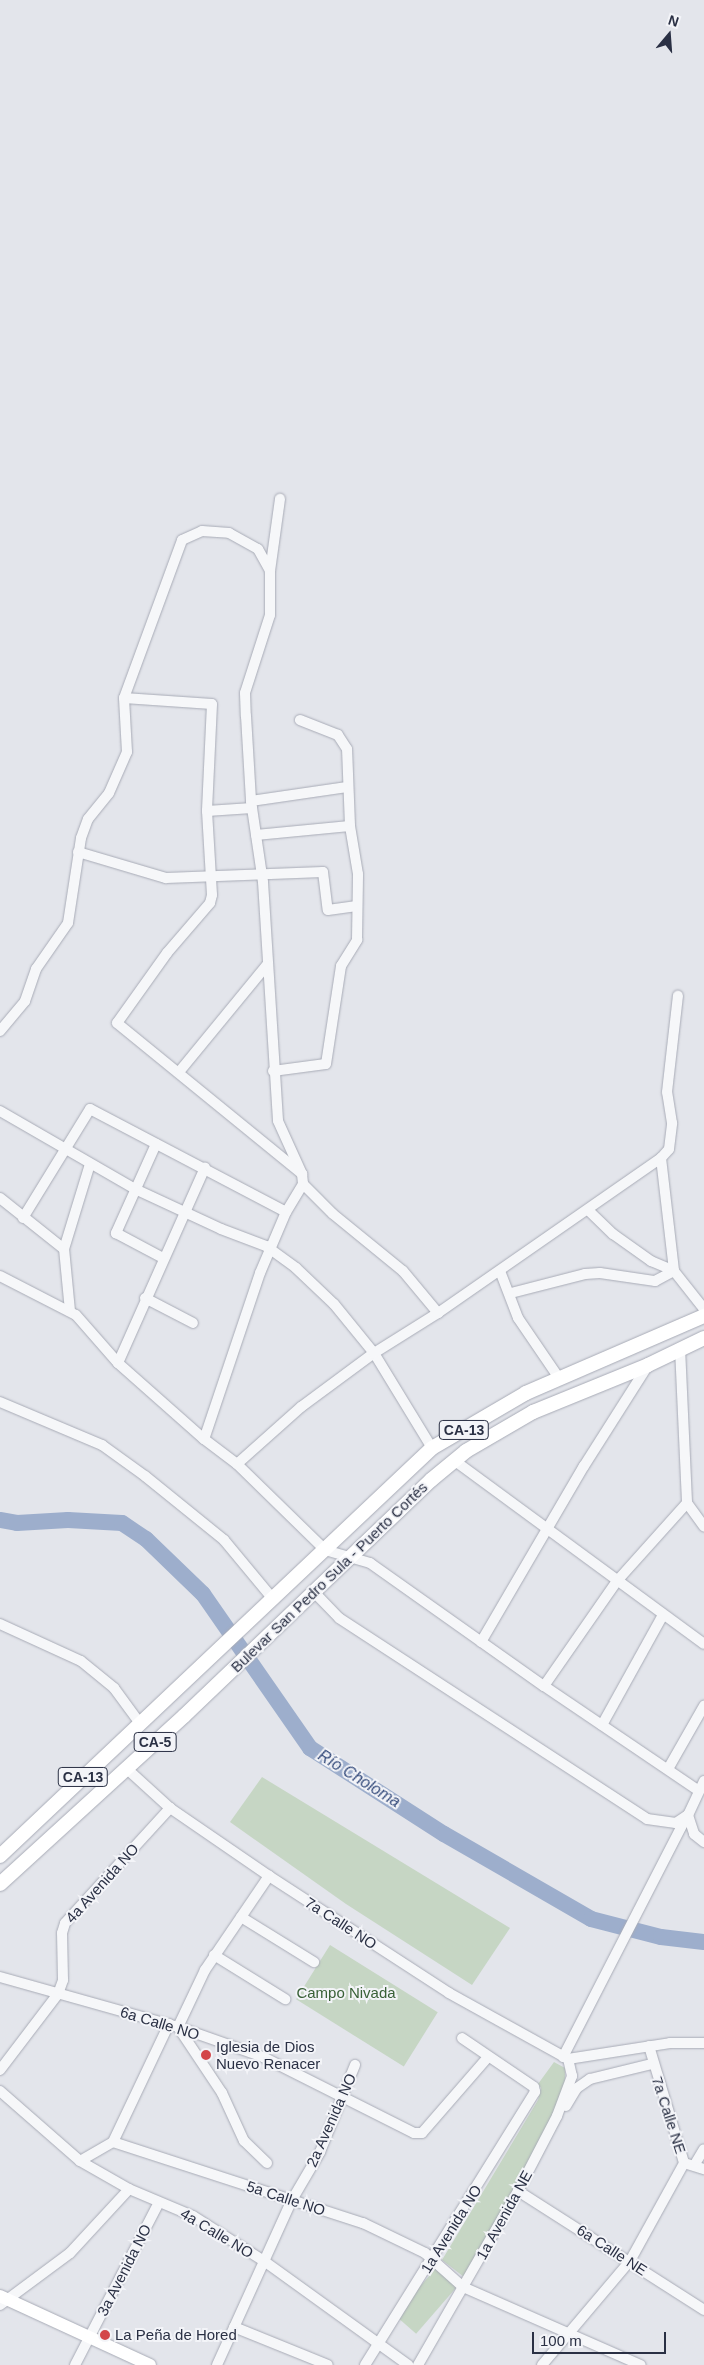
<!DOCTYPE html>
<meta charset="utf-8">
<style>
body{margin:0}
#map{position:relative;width:704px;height:2365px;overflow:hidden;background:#e3e5eb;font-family:Helvetica,sans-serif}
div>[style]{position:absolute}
.green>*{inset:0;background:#c6d6c4;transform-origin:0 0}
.river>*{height:16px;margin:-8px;padding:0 8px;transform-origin:8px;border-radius:8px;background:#9daecc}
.roads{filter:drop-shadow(0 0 1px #a8abb6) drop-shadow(0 0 1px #a8abb6)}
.minor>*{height:10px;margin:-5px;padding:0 5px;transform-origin:5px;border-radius:5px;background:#f6f7f9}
.major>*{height:12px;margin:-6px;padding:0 6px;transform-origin:6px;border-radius:6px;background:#fff}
.highway>*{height:14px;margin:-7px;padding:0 7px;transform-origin:7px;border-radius:7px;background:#fff}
.dots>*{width:14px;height:14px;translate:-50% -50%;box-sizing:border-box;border:2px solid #f3f4f8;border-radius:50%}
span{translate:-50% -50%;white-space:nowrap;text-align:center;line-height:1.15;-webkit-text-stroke:4px #f3f4f8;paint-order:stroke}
.shield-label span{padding:1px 4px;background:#f3f4f8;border:1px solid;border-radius:4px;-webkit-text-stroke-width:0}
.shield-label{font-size:14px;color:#2a3044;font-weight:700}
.street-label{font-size:15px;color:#2a3044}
.park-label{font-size:15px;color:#396137}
.poi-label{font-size:15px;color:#2a3044}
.left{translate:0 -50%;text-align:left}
.water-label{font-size:16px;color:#32497a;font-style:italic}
.north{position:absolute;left:644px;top:10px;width:50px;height:50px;-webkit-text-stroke:4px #f3f4f8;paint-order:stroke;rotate:18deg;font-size:14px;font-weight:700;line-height:20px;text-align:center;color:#2a3044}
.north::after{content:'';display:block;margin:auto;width:18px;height:22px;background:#2a3044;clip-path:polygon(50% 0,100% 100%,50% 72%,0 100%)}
.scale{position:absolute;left:532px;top:2332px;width:134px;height:22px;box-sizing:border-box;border:2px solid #2a3044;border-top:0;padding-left:6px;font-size:15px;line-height:18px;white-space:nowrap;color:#2a3044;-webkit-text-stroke:4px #f3f4f8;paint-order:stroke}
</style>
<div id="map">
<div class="green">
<i style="clip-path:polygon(262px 1777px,510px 1928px,472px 1985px,346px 1904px,230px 1822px)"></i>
<i style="left:330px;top:1945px;width:127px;height:64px;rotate:32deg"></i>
<i style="clip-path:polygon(554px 2062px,565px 2068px,565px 2087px,547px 2129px,464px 2277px,442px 2260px,538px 2100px,541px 2088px,538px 2084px)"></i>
<i style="left:437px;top:2267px;width:28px;height:64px;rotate:41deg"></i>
</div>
<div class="river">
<i style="left:0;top:1520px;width:17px;rotate:10deg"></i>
<i style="left:17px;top:1523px;width:51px;rotate:-3.4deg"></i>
<i style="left:68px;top:1520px;width:54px;rotate:3.2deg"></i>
<i style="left:122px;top:1523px;width:29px;rotate:34deg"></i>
<i style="left:146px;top:1539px;width:79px;rotate:44deg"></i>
<i style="left:203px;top:1594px;width:188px;rotate:55.2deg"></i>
<i style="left:310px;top:1748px;width:159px;rotate:32.7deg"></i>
<i style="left:444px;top:1834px;width:170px;rotate:30deg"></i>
<i style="left:591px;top:1919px;width:72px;rotate:14.4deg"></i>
<i style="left:661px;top:1937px;width:43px;rotate:6.6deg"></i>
</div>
<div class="roads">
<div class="minor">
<i style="left:270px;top:571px;width:73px;rotate:-82.1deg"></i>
<i style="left:124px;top:698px;width:88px;rotate:3.9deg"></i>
<i style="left:212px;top:704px;width:107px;rotate:92.7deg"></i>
<i style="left:207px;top:811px;width:84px;rotate:86.6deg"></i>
<i style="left:212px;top:895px;width:8px;rotate:104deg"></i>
<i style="left:210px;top:903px;width:66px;rotate:130.7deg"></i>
<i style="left:167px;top:953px;width:86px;rotate:125.5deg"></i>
<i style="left:117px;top:1023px;width:239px;rotate:39.2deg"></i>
<i style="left:251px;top:801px;width:97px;rotate:-8.3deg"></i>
<i style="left:207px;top:811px;width:45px;rotate:-3.8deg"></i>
<i style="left:256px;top:835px;width:94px;rotate:-5.5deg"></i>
<i style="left:78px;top:852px;width:92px;rotate:16.5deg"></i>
<i style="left:166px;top:878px;width:157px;rotate:-2.2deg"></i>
<i style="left:323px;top:872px;width:38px;rotate:83deg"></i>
<i style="left:328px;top:910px;width:29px;rotate:-8deg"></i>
<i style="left:0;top:1031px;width:39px;rotate:-50deg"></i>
<i style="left:25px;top:1001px;width:34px;rotate:-71deg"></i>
<i style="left:36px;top:969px;width:56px;rotate:-55.2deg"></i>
<i style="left:68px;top:923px;width:86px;rotate:-81.3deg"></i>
<i style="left:81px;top:838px;width:20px;rotate:-70deg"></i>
<i style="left:88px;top:819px;width:33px;rotate:-51deg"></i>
<i style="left:109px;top:793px;width:45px;rotate:-66.3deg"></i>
<i style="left:127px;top:752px;width:54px;rotate:-93.2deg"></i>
<i style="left:124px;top:698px;width:168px;rotate:-69.8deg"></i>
<i style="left:182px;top:540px;width:22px;rotate:-24deg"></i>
<i style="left:202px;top:531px;width:27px;rotate:4deg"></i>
<i style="left:229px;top:533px;width:33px;rotate:29deg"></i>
<i style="left:258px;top:549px;width:25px;rotate:61deg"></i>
<i style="left:270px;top:571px;width:44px;rotate:90deg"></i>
<i style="left:270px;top:615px;width:82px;rotate:107.8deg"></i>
<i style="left:245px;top:693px;width:23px;rotate:88deg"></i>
<i style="left:246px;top:716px;width:85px;rotate:86.6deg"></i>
<i style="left:251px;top:801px;width:82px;rotate:81.6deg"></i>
<i style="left:263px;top:882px;width:239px;rotate:86.4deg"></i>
<i style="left:278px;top:1121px;width:58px;rotate:65.6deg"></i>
<i style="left:302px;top:1174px;width:10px;rotate:84deg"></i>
<i style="left:303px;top:1184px;width:33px;rotate:121deg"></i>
<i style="left:286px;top:1212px;width:66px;rotate:113.1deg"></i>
<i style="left:260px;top:1273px;width:175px;rotate:108.6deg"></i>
<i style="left:273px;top:1071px;width:53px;rotate:-7.5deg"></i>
<i style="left:326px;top:1064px;width:99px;rotate:-81.3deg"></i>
<i style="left:341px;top:966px;width:31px;rotate:-58deg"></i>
<i style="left:357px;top:940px;width:66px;rotate:-89.1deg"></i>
<i style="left:358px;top:874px;width:49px;rotate:-99.5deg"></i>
<i style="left:350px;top:826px;width:77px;rotate:-92.2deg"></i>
<i style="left:347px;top:749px;width:17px;rotate:-123deg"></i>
<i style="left:338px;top:735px;width:41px;rotate:-158.5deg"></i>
<i style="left:179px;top:1072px;width:139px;rotate:-50.6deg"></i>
<i style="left:0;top:1111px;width:156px;rotate:30deg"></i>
<i style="left:135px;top:1189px;width:95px;rotate:24.9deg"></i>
<i style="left:221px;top:1229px;width:48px;rotate:20.7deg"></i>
<i style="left:266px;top:1246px;width:37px;rotate:36deg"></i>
<i style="left:296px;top:1268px;width:52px;rotate:43.5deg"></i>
<i style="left:334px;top:1304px;width:63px;rotate:50.8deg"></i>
<i style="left:374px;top:1353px;width:111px;rotate:58.6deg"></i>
<i style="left:156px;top:1144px;width:98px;rotate:114.2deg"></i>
<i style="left:116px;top:1233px;width:53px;rotate:28deg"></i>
<i style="left:661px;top:1158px;width:114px;rotate:83.4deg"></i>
<i style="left:674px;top:1271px;width:48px;rotate:51.7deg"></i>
<i style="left:303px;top:1184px;width:42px;rotate:45deg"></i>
<i style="left:333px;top:1214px;width:90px;rotate:39.2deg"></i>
<i style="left:403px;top:1271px;width:55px;rotate:50.2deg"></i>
<i style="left:0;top:1198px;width:82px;rotate:38.6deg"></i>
<i style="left:588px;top:1210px;width:35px;rotate:44deg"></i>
<i style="left:613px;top:1234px;width:47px;rotate:35.4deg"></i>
<i style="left:651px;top:1261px;width:25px;rotate:23deg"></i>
<i style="left:23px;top:1218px;width:128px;rotate:-58.4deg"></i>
<i style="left:90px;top:1109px;width:221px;rotate:27.7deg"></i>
<i style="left:500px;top:1271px;width:50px;rotate:69deg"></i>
<i style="left:518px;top:1318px;width:73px;rotate:55.7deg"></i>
<i style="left:0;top:1276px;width:85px;rotate:27.2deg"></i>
<i style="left:76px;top:1315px;width:64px;rotate:48.8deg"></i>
<i style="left:118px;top:1363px;width:115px;rotate:41.5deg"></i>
<i style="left:204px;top:1439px;width:41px;rotate:37.1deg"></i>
<i style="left:237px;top:1464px;width:123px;rotate:44.3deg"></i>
<i style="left:325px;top:1550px;width:47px;rotate:16.1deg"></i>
<i style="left:370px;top:1563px;width:213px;rotate:35.3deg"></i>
<i style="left:544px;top:1686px;width:187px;rotate:34.1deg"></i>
<i style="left:511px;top:1293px;width:76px;rotate:-14.4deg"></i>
<i style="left:585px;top:1274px;width:15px;rotate:-4deg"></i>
<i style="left:600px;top:1273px;width:56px;rotate:8.3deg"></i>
<i style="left:655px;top:1281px;width:21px;rotate:-28deg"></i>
<i style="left:145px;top:1298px;width:54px;rotate:27.5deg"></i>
<i style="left:70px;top:1311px;width:62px;rotate:-95.5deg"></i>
<i style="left:64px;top:1249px;width:89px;rotate:-73deg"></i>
<i style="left:680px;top:1348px;width:155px;rotate:87.4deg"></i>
<i style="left:687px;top:1503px;width:29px;rotate:54deg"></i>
<i style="left:118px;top:1363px;width:214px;rotate:-66deg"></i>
<i style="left:0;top:1402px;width:111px;rotate:22.9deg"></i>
<i style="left:102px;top:1445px;width:53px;rotate:35.8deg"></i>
<i style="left:145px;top:1476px;width:102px;rotate:39deg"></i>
<i style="left:224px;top:1540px;width:77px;rotate:50.3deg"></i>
<i style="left:455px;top:1461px;width:309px;rotate:36.3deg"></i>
<i style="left:237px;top:1464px;width:86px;rotate:-41.7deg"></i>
<i style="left:301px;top:1407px;width:91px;rotate:-36.5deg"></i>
<i style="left:374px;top:1353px;width:75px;rotate:-32deg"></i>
<i style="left:438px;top:1313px;width:272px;rotate:-34.8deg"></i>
<i style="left:661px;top:1158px;width:12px;rotate:-48deg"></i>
<i style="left:669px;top:1149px;width:26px;rotate:-83deg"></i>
<i style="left:672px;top:1123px;width:31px;rotate:-99deg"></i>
<i style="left:667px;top:1092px;width:97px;rotate:-83.5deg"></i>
<i style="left:314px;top:1592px;width:36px;rotate:46deg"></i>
<i style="left:339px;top:1618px;width:368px;rotate:33.1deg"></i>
<i style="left:647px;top:1819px;width:29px;rotate:8deg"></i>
<i style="left:676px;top:1823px;width:14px;rotate:-34deg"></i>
<i style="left:0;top:1624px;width:89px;rotate:24.6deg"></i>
<i style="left:81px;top:1661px;width:43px;rotate:39.3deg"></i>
<i style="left:114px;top:1688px;width:42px;rotate:53.7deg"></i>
<i style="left:481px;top:1642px;width:204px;rotate:-59.7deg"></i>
<i style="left:584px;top:1466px;width:120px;rotate:-57.6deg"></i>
<i style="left:544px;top:1686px;width:128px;rotate:-55.2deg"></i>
<i style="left:617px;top:1581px;width:105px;rotate:-48.1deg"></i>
<i style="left:602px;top:1725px;width:126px;rotate:-61deg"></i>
<i style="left:126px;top:1768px;width:59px;rotate:42.3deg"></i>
<i style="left:170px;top:1808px;width:120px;rotate:34.5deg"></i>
<i style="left:269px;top:1876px;width:215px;rotate:33deg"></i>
<i style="left:449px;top:1993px;width:136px;rotate:29deg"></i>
<i style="left:668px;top:1769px;width:73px;rotate:-60.3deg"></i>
<i style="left:704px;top:1781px;width:38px;rotate:115deg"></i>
<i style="left:688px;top:1815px;width:20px;rotate:72deg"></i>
<i style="left:694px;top:1834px;width:13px;rotate:39deg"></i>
<i style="left:241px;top:1917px;width:86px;rotate:31.7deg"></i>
<i style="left:214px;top:1955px;width:84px;rotate:31.8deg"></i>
<i style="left:0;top:1977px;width:185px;rotate:15.7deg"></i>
<i style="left:178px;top:2027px;width:90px;rotate:19.4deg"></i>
<i style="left:263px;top:2057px;width:169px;rotate:26.7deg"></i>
<i style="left:414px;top:2133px;width:8px"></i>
<i style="left:422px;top:2133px;width:101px;rotate:-49deg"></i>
<i style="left:649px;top:2046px;width:122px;rotate:73.3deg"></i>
<i style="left:684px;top:2163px;width:21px;rotate:17deg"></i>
<i style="left:563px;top:2057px;width:271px;rotate:-62.8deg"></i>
<i style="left:568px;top:2059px;width:103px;rotate:-8.9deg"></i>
<i style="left:670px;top:2043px;width:34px"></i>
<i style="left:0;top:2070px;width:96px;rotate:-52.7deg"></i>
<i style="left:58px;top:1994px;width:15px;rotate:-70deg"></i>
<i style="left:63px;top:1980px;width:47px;rotate:-91.2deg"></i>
<i style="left:62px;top:1933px;width:10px;rotate:-73deg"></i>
<i style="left:65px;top:1923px;width:156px;rotate:-47.6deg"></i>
<i style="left:0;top:2091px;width:106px;rotate:41.2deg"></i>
<i style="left:80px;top:2161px;width:56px;rotate:29.7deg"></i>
<i style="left:129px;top:2189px;width:69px;rotate:22.9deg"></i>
<i style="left:193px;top:2216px;width:84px;rotate:32.4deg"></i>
<i style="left:264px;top:2261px;width:178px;rotate:35.8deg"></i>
<i style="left:566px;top:2106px;width:21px;rotate:-59deg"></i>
<i style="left:577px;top:2088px;width:16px;rotate:-35deg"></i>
<i style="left:590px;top:2079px;width:64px;rotate:-13.6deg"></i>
<i style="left:113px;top:2142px;width:263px;rotate:18deg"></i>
<i style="left:363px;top:2223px;width:69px;rotate:25.8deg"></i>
<i style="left:425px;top:2253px;width:51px;rotate:41.8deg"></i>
<i style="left:463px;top:2287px;width:194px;rotate:23.7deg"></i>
<i style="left:80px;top:2161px;width:38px;rotate:-30deg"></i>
<i style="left:113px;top:2142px;width:131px;rotate:-64.6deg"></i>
<i style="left:267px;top:2163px;width:32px;rotate:-136deg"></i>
<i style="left:244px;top:2141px;width:53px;rotate:-114.6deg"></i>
<i style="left:222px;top:2093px;width:79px;rotate:-123.7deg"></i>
<i style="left:178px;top:2027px;width:63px;rotate:-64.7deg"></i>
<i style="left:205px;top:1970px;width:114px;rotate:-55.8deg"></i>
<i style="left:695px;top:2164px;width:17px;rotate:-59deg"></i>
<i style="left:518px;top:2191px;width:221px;rotate:32.6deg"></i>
<i style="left:0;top:2305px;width:87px;rotate:-36.6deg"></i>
<i style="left:70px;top:2253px;width:87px;rotate:-47.3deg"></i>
<i style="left:234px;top:2327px;width:101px;rotate:22deg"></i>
<i style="left:75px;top:2365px;width:183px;rotate:-62.7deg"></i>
<i style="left:217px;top:2365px;width:181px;rotate:-65.6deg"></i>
<i style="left:292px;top:2200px;width:56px;rotate:-59.7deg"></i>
<i style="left:320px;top:2152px;width:94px;rotate:-68.1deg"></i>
<i style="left:365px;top:2365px;width:322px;rotate:-58.1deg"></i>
<i style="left:535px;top:2092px;width:5px;rotate:-101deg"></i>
<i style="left:534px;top:2087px;width:87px;rotate:-145.8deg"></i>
<i style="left:418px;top:2365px;width:201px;rotate:-60.1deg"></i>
<i style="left:518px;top:2191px;width:85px;rotate:-62.5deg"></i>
<i style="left:557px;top:2116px;width:43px;rotate:-69.4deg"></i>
<i style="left:572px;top:2076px;width:17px;rotate:-103deg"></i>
<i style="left:542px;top:2365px;width:136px;rotate:-49.8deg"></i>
<i style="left:630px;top:2261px;width:112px;rotate:-61.1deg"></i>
</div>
<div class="major">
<i style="left:0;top:2296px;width:165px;rotate:24.7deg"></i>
</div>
<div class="highway">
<i style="left:0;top:1856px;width:594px;rotate:-43.36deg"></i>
<i style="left:432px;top:1448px;width:109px;rotate:-30.3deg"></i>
<i style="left:526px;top:1393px;width:194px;rotate:-23.4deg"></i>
<i style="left:0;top:1884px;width:249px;rotate:-42.4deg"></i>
<i style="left:184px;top:1716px;width:342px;rotate:-43.7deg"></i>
<i style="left:431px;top:1480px;width:45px;rotate:-39.6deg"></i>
<i style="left:466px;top:1451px;width:78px;rotate:-30.2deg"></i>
<i style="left:533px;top:1412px;width:124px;rotate:-22.2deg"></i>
<i style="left:648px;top:1365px;width:62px;rotate:-25.7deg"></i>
</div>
</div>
<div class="dots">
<i style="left:206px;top:2055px;background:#d34649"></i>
<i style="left:105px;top:2335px;background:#d34649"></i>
</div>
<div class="shield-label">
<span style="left:464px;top:1430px">CA-13</span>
<span style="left:155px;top:1742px">CA-5</span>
<span style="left:83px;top:1777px">CA-13</span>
</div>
<div class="street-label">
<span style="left:329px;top:1577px;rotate:-44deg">Bulevar San Pedro Sula - Puerto Cortés</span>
<span style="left:102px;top:1883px;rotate:-48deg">4a Avenida NO</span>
<span style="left:341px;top:1923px;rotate:33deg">7a Calle NO</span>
<span style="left:160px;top:2023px;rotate:17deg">6a Calle NO</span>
<span style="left:669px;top:2115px;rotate:72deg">7a Calle NE</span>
<span style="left:331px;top:2120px;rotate:-66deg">2a Avenida NO</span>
<span style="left:286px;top:2198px;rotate:18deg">5a Calle NO</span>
<span style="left:504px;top:2215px;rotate:-61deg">1a Avenida NE</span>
<span style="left:451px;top:2229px;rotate:-58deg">1a Avenida NO</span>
<span style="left:217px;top:2233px;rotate:31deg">4a Calle NO</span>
<span style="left:612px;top:2250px;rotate:33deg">6a Calle NE</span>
<span style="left:124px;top:2270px;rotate:-63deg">3a Avenida NO</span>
</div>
<div class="park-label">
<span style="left:346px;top:1993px">Campo Nivada</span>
</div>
<div class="poi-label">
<span class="left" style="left:216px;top:2055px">Iglesia de Dios<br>Nuevo Renacer</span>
<span class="left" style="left:115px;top:2335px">La Peña de Hored</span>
</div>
<div class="water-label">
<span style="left:359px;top:1779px;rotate:32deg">Río Choloma</span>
</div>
<div class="north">N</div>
<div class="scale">100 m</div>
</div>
